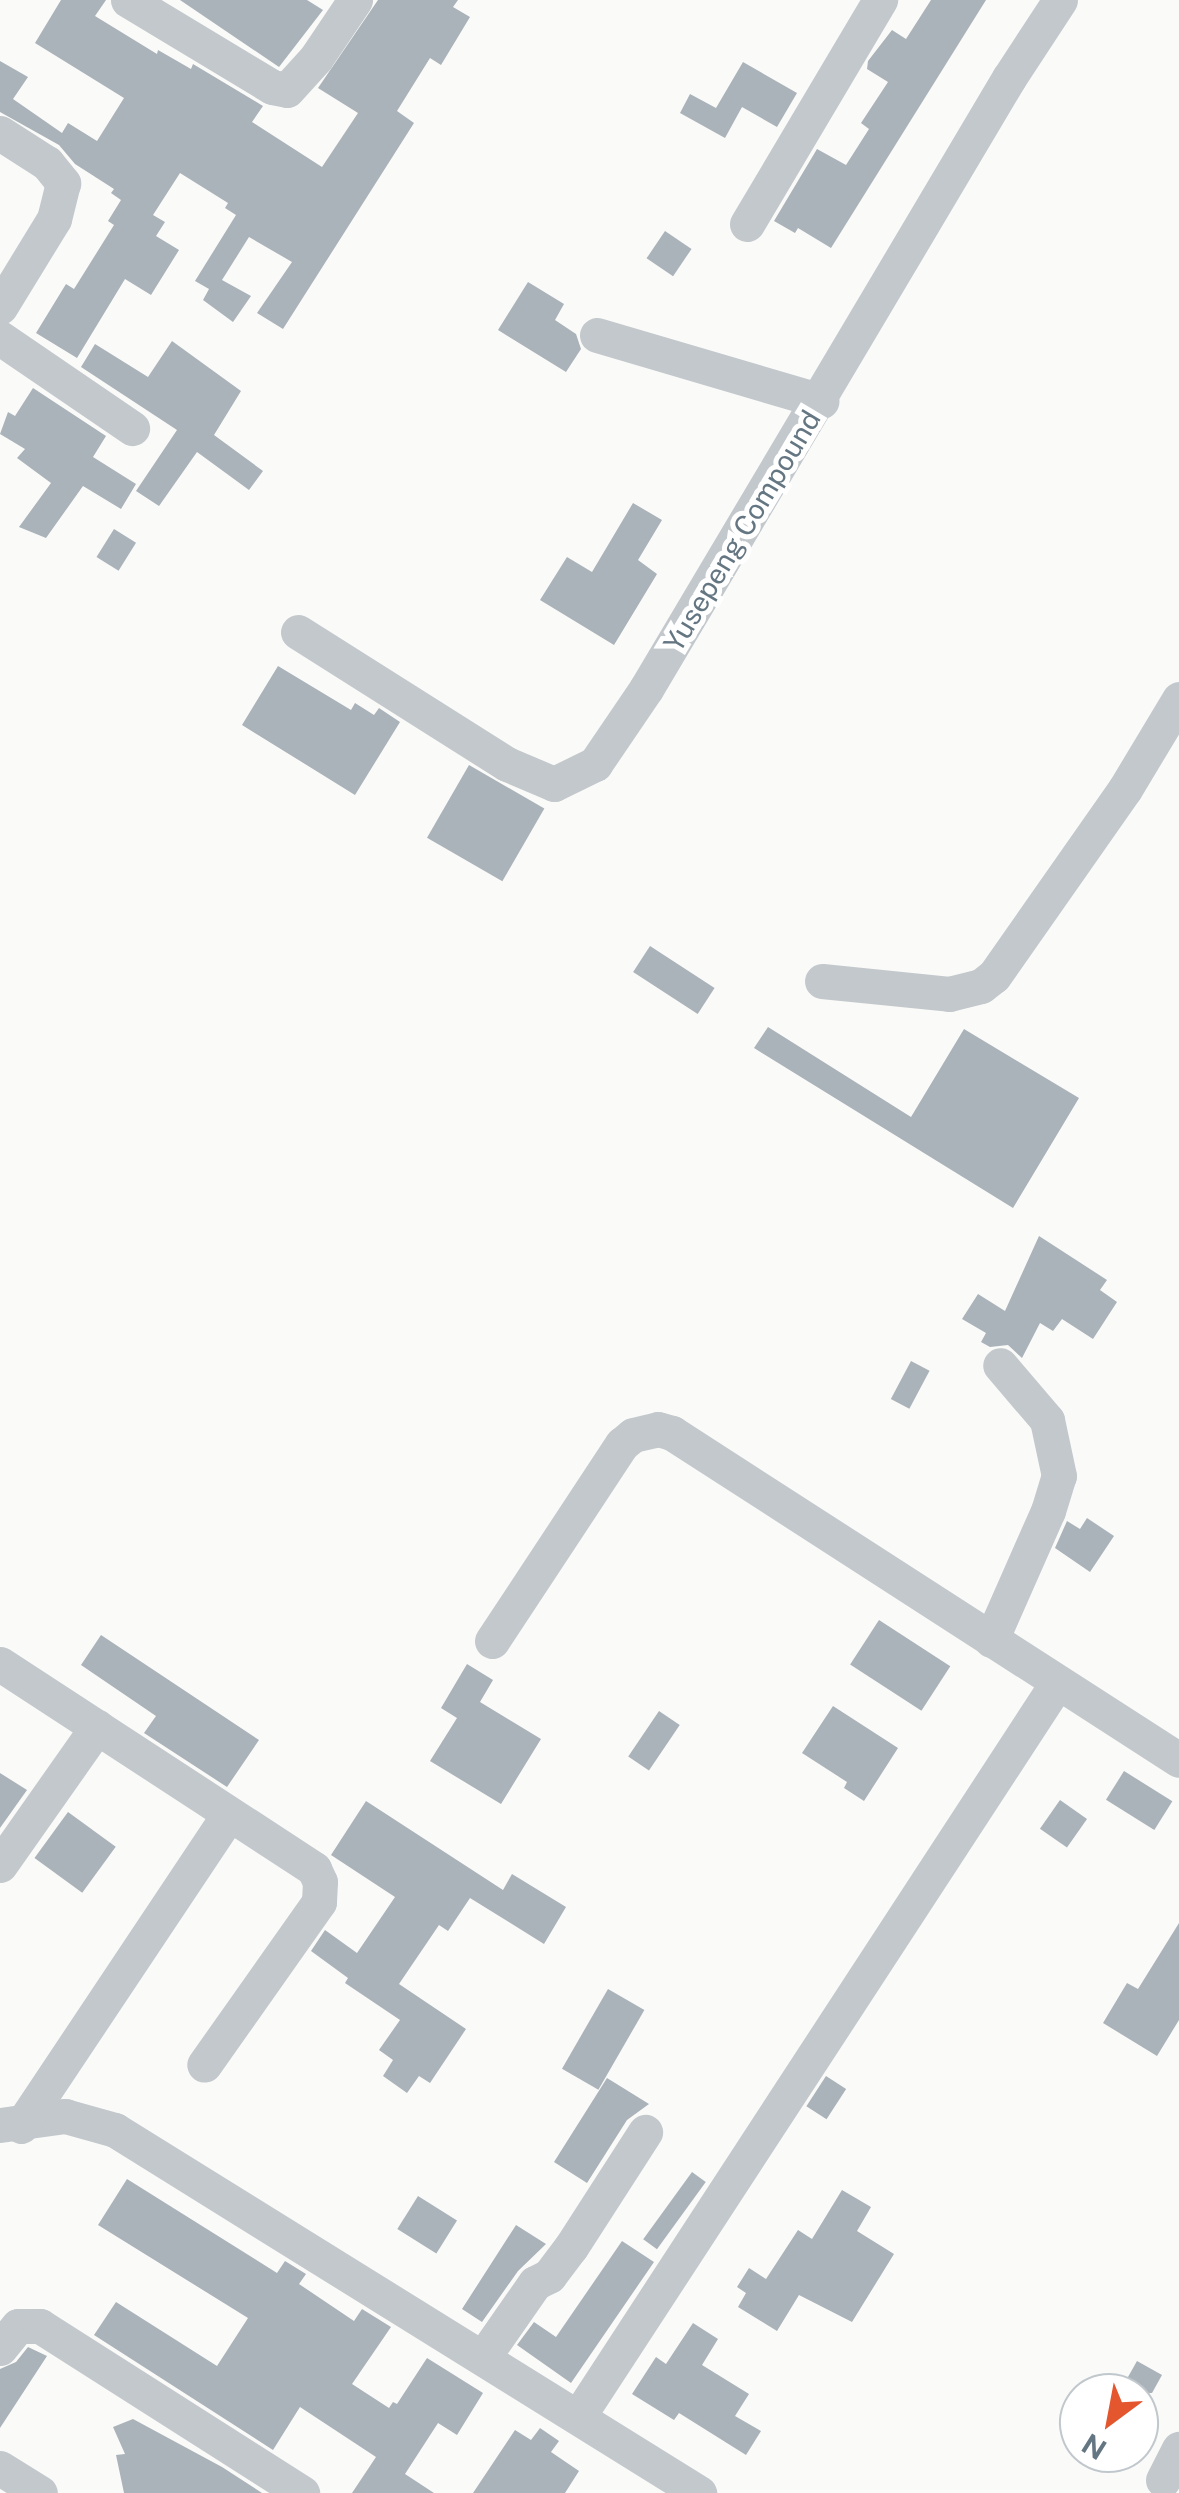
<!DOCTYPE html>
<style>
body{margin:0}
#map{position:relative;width:1179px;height:2493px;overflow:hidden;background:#fafaf8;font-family:"Public Sans",sans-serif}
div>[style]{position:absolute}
.building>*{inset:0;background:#aab3b9;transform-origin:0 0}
.minor>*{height:35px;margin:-17.5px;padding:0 17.5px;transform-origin:17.5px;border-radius:17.5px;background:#c3c8cc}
span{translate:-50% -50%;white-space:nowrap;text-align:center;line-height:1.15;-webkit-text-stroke:10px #fff;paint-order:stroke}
.street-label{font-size:28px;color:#657683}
.north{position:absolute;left:1059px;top:2373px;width:100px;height:100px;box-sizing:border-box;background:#fff;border:2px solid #c1c8cd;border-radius:50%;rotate:212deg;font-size:28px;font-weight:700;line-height:40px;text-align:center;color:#657683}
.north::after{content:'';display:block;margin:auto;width:35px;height:45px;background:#e4572e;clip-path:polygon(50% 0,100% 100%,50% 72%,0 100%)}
</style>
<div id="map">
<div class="building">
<i style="clip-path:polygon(61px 0,106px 0,95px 16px,157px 54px,158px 50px,191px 69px,193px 64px,263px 106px,252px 122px,322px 167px,358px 113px,318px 88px,378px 0,458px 0,453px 7px,470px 17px,441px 65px,430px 58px,397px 111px,414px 123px,283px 329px,257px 313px,292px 262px,249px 237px,222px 280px,251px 296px,233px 322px,203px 300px,209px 289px,195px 281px,236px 215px,225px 208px,228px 203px,180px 173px,153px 215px,165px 222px,156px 236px,179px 250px,151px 295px,125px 279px,77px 358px,36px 333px,66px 284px,74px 289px,114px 225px,108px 221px,121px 200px,111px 193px,114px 189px,75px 164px,59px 145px,0 112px,0 61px,28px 77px,13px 99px,62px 133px,68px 123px,97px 141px,124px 98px,35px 43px)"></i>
<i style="clip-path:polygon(180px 0,307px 0,323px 10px,279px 67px)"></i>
<i style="clip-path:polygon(931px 0,986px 0,831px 248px,798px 228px,795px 233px,774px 221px,817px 149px,846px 165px,869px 129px,861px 123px,888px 82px,867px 69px,868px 61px,892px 30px,906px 39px)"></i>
<i style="clip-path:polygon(743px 62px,797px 93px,777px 127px,742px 107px,725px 138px,680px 113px,690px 94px,716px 108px)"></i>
<i style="left:665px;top:231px;width:32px;height:33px;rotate:34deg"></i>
<i style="clip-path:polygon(528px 282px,564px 304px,555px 320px,576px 334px,581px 349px,566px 372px,498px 330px)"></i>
<i style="clip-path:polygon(172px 341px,241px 391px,214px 435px,263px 471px,249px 490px,197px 452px,159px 506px,136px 491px,177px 430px,81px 367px,95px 344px,148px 377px)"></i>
<i style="clip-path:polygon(33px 388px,106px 436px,93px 457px,136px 484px,121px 509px,83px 486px,46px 538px,19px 527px,51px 483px,17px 458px,25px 449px,0 434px,8px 412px,15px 416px)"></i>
<i style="clip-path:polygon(633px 503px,662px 520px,638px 560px,657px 574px,614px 645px,540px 600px,567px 557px,592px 572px)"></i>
<i style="left:114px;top:529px;width:26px;height:33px;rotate:32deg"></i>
<i style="clip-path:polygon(278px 666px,351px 710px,355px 703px,374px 715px,379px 708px,400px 722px,355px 795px,242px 725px)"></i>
<i style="left:469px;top:765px;width:87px;height:84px;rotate:30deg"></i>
<i style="left:650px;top:946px;width:77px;height:31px;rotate:33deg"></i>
<i style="clip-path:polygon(768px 1027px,911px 1117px,964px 1029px,1079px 1098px,1013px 1208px,754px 1048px)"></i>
<i style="clip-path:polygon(1039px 1236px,1107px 1280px,1100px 1290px,1117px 1302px,1093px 1339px,1062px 1319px,1053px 1331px,1040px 1323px,1022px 1358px,1008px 1345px,990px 1347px,981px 1342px,986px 1333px,962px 1319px,978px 1294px,1005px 1311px)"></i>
<i style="left:911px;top:1361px;width:21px;height:43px;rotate:28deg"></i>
<i style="clip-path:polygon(1087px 1518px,1114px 1536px,1090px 1572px,1055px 1548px,1067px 1521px,1080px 1529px)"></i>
<i style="left:879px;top:1620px;width:85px;height:53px;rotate:33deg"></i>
<i style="clip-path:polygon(101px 1635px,259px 1740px,227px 1787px,144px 1733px,156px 1716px,81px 1665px)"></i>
<i style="clip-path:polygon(467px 1664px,493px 1680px,480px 1702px,541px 1739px,501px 1804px,430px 1761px,457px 1718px,441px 1708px)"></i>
<i style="clip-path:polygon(833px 1706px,898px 1748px,864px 1801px,844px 1788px,847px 1782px,802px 1753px)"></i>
<i style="left:659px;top:1711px;width:25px;height:55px;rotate:34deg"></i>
<i style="left:1124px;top:1771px;width:57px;height:34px;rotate:32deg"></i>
<i style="clip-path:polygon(0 1773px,27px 1790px,0 1828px)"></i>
<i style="left:1060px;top:1800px;width:33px;height:35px;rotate:35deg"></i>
<i style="clip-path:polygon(366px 1801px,503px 1890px,512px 1874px,566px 1907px,544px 1944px,470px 1898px,448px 1931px,439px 1925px,399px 1984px,466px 2029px,430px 2083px,419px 2076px,407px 2093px,383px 2076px,393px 2060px,379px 2050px,400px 2020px,345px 1983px,348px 1978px,311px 1951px,325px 1930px,357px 1953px,395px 1897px,331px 1855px)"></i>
<i style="left:68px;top:1812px;width:59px;height:57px;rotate:36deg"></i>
<i style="clip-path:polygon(1179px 1923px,1179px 2020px,1157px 2056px,1103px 2023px,1127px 1983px,1138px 1989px)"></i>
<i style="left:608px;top:1989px;width:42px;height:92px;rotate:30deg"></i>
<i style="left:826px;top:2076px;width:24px;height:36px;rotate:33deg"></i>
<i style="clip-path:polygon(607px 2078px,649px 2104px,627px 2120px,587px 2183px,554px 2162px)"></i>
<i style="left:692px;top:2172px;width:17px;height:83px;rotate:36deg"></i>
<i style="clip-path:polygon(127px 2179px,277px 2273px,285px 2261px,306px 2274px,299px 2284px,354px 2321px,362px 2309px,391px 2327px,352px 2384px,389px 2408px,393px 2402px,397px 2404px,427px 2358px,483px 2393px,457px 2435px,438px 2423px,405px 2474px,434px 2493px,352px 2493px,376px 2457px,300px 2407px,273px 2450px,94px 2335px,116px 2302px,217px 2366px,248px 2318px,98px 2225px)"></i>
<i style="clip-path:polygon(842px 2190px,871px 2207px,857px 2231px,894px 2254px,852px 2322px,799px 2295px,777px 2331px,738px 2307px,746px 2293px,737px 2287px,749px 2268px,766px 2279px,798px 2230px,812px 2239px)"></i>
<i style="left:418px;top:2196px;width:46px;height:39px;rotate:32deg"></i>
<i style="clip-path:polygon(516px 2225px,546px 2244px,518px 2271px,482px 2322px,462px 2309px)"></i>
<i style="clip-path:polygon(622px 2241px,654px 2262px,571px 2383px,517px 2345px,534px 2322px,556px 2337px)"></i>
<i style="clip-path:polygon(693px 2323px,718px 2339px,702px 2365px,749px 2394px,735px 2416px,761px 2431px,746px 2455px,679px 2413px,674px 2420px,632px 2394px,656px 2357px,666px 2364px)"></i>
<i style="clip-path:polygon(28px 2347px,47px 2356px,0 2428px,0 2369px,16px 2362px)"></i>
<i style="clip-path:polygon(1137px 2361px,1162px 2375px,1152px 2393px,1119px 2393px)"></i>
<i style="clip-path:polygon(133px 2419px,222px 2467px,262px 2493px,124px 2493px,116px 2455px,125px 2454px,113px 2427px)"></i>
<i style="clip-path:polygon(540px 2428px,559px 2441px,551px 2452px,579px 2471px,565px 2493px,473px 2493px,515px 2430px,531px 2440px)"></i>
</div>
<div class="minor">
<i style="left:128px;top:0;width:168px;rotate:31.1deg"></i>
<i style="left:272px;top:87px;width:15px;rotate:11deg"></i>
<i style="left:287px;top:90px;width:43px;rotate:-47.8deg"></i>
<i style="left:316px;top:58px;width:70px;rotate:-56.1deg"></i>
<i style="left:0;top:133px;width:56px;rotate:32.6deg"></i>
<i style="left:47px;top:163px;width:26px;rotate:51deg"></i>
<i style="left:63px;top:183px;width:37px;rotate:104deg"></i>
<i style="left:54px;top:219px;width:103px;rotate:121.5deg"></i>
<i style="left:747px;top:224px;width:261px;rotate:-59.3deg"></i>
<i style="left:597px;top:335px;width:234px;rotate:16.4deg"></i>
<i style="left:0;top:338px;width:160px;rotate:34.3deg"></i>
<i style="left:298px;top:632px;width:247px;rotate:32.3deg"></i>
<i style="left:507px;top:764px;width:51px;rotate:23.1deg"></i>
<i style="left:554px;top:784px;width:46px;rotate:-26deg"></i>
<i style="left:595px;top:764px;width:91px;rotate:-55.8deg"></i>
<i style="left:646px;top:689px;width:711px;rotate:-59.29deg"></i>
<i style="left:1009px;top:78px;width:93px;rotate:-56.8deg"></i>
<i style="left:822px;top:981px;width:128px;rotate:5.8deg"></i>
<i style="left:949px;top:994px;width:33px;rotate:-14deg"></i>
<i style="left:981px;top:986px;width:16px;rotate:-38deg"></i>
<i style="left:994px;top:976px;width:228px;rotate:-55deg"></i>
<i style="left:1125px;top:789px;width:105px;rotate:-59deg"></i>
<i style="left:991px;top:1640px;width:141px;rotate:-66.2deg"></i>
<i style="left:1048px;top:1511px;width:37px;rotate:-73deg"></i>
<i style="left:1059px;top:1476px;width:57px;rotate:-102.1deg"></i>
<i style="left:1047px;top:1420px;width:72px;rotate:-130.5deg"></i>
<i style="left:492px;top:1641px;width:236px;rotate:-56.6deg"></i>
<i style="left:622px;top:1444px;width:14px;rotate:-39deg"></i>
<i style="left:633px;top:1435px;width:26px;rotate:-13deg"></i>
<i style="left:658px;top:1429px;width:15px;rotate:16deg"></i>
<i style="left:672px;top:1433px;width:603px;rotate:32.82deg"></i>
<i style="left:0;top:1664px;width:375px;rotate:33.1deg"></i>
<i style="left:314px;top:1869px;width:14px;rotate:65deg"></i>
<i style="left:320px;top:1882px;width:20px;rotate:93deg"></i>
<i style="left:319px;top:1902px;width:199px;rotate:125.2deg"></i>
<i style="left:0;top:1865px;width:169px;rotate:-54.9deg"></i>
<i style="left:0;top:2125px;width:66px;rotate:-7.9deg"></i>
<i style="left:65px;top:2116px;width:52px;rotate:15.6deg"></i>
<i style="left:115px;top:2130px;width:688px;rotate:31.86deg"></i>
<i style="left:21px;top:2126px;width:375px;rotate:-56.3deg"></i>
<i style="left:0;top:2348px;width:28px;rotate:-51deg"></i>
<i style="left:18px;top:2326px;width:22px"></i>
<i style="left:40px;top:2326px;width:311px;rotate:32.5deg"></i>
<i style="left:484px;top:2356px;width:89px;rotate:-55.1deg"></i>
<i style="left:535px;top:2283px;width:16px;rotate:-27deg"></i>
<i style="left:549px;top:2276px;width:36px;rotate:-53deg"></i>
<i style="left:571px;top:2247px;width:137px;rotate:-57.2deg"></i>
<i style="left:578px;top:2417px;width:876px;rotate:-56.87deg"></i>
<i style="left:0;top:2468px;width:47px;rotate:32deg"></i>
<i style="left:1163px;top:2480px;width:35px;rotate:-63deg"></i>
</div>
<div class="street-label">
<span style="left:742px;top:531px;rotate:-59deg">Yusepeng Compound</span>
</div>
<div class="north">N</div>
</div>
